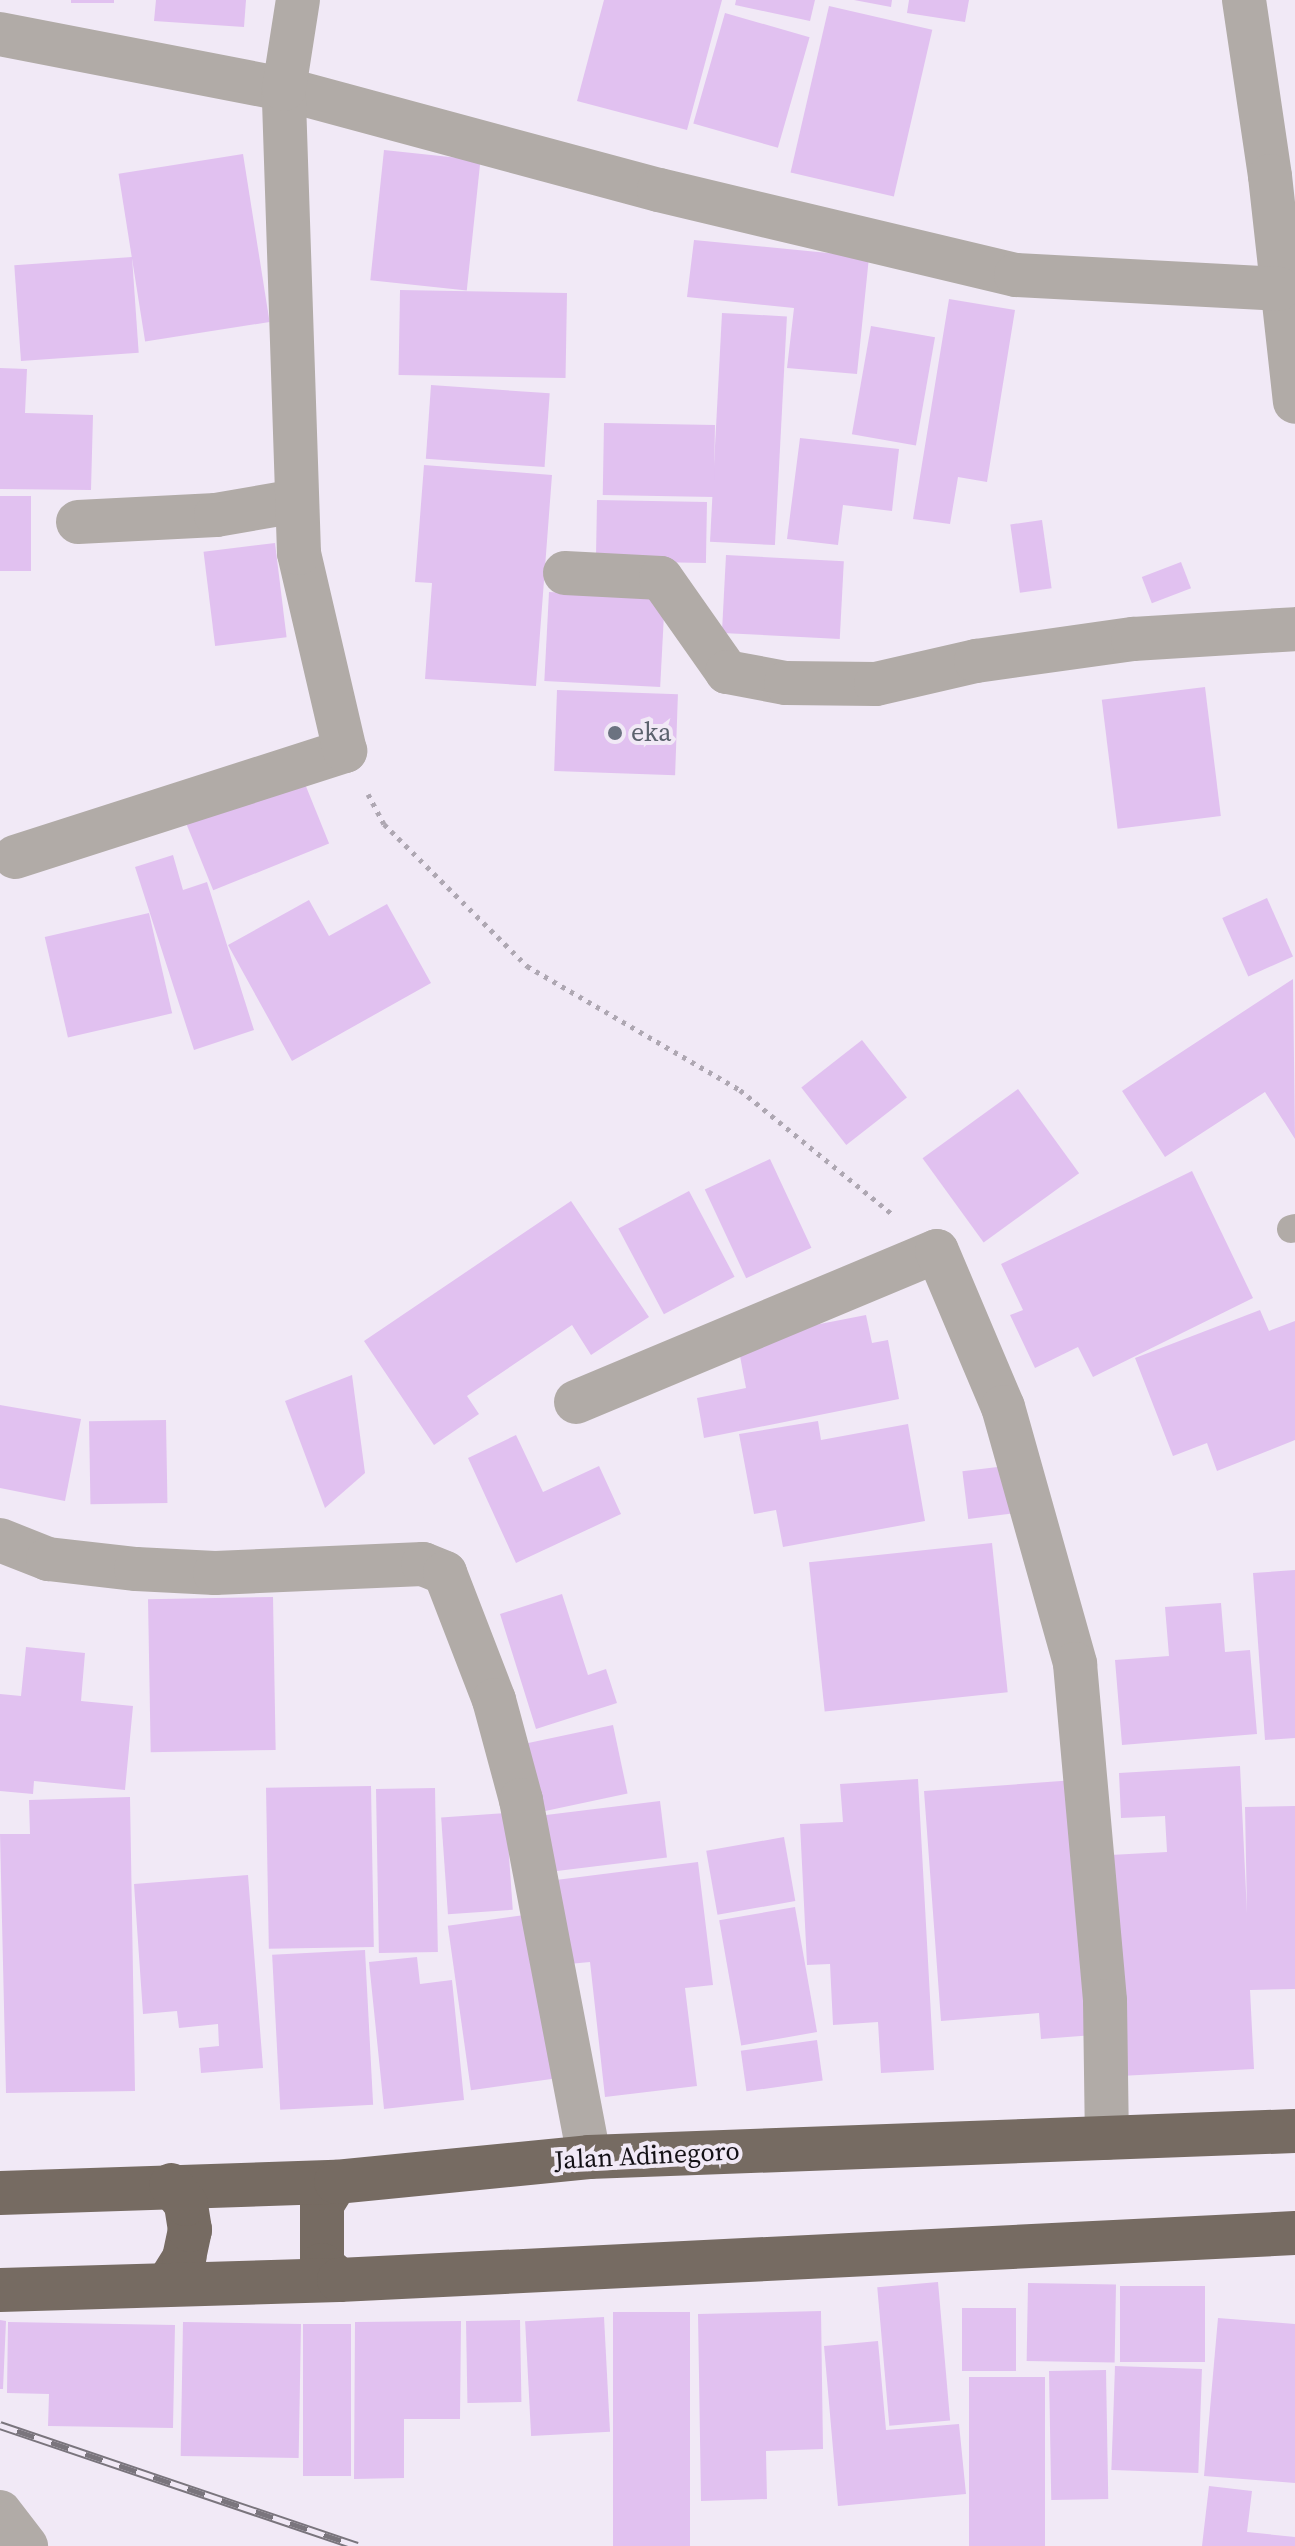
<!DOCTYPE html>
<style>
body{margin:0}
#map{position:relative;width:1295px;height:2546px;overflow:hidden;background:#f1e9f6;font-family:"Source Serif 4",serif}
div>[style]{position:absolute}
.building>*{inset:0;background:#e1c1f0;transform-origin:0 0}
.path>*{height:5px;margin-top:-2.5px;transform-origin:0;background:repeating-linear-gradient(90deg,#aea7b2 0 4px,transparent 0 10px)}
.service>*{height:28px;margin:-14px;padding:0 14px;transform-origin:14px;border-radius:14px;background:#b1aba7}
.minor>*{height:44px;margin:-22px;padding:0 22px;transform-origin:22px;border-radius:22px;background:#b1aba7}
.trunk>*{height:44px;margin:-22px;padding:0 22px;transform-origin:22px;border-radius:22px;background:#766b62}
.rail>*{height:9px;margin-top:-4.5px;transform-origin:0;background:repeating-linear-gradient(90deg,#f1e9f6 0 18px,#7a757d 0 36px);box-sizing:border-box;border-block:2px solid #7a757d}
.dots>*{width:22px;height:22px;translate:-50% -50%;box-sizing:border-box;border:4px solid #f1e9f6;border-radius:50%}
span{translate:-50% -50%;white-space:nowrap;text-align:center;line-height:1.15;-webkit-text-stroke:8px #f1e9f6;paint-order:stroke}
.worship-label{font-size:26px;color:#5b616d}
.left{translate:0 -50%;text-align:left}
.street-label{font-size:26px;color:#131015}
</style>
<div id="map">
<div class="building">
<i style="left:71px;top:0;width:43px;height:3px"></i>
<i style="clip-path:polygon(156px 0,246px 0,244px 27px,154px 21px)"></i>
<i style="clip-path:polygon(604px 0,722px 0,687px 130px,577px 101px)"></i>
<i style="clip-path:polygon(736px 0,815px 0,810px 21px,735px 5px)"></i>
<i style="clip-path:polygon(854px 0,892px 0,891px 7px)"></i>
<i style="clip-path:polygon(909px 0,969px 0,965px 22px,907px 13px)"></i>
<i style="left:829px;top:6px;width:106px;height:171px;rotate:13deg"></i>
<i style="left:725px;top:13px;width:88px;height:115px;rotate:16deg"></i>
<i style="left:384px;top:150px;width:97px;height:131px;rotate:6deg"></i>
<i style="left:243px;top:154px;width:170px;height:126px;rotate:81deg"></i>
<i style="clip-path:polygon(694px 240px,869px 257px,857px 374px,787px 368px,794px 308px,687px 297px)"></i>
<i style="left:132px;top:257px;width:96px;height:118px;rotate:86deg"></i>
<i style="left:567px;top:293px;width:85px;height:167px;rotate:91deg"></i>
<i style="clip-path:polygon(949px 299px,1015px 310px,987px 482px,958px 477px,950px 524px,913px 519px)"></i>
<i style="left:722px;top:313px;width:65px;height:229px;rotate:3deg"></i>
<i style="left:871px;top:326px;width:65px;height:110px;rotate:10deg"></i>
<i style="clip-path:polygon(0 368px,27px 369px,25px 413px,93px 415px,91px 490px,0 489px)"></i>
<i style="left:431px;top:385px;width:119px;height:74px;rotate:4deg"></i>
<i style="left:604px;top:423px;width:111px;height:72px;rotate:1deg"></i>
<i style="clip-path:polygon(800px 438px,899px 449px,892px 511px,843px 505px,838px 545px,787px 539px)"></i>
<i style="clip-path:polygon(424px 465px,552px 475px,536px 686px,425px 679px,432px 583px,415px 582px)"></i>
<i style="left:31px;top:496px;width:75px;height:31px;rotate:90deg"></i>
<i style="left:597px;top:500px;width:110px;height:61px;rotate:1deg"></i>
<i style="left:1042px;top:520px;width:69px;height:32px;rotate:82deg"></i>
<i style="left:275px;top:543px;width:95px;height:72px;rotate:83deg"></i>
<i style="left:726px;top:555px;width:118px;height:78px;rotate:3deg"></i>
<i style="left:1181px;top:562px;width:28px;height:42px;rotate:69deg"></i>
<i style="left:549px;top:592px;width:116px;height:89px;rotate:3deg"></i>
<i style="left:1205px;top:687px;width:130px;height:104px;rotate:83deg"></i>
<i style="left:557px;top:690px;width:121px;height:81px;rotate:2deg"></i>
<i style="left:301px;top:774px;width:75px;height:125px;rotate:68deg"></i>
<i style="clip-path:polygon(173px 855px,183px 890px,207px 882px,254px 1030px,194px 1050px,135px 867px)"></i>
<i style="left:1267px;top:898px;width:64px;height:49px;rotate:66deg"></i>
<i style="clip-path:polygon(309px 900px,329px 936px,387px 904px,431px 983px,292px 1061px,228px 945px)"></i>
<i style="left:149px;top:913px;width:103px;height:107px;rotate:77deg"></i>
<i style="clip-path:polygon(1293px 979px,1295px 1139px,1265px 1092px,1165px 1157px,1122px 1091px)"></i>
<i style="left:862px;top:1040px;width:73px;height:77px;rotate:52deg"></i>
<i style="left:1018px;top:1089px;width:104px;height:118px;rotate:54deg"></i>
<i style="left:770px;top:1159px;width:98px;height:72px;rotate:65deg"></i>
<i style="clip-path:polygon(1192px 1171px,1253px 1298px,1093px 1377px,1078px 1347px,1035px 1368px,1010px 1315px,1023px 1310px,1001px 1264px)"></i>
<i style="left:689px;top:1191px;width:97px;height:80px;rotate:62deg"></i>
<i style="clip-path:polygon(571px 1201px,649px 1317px,591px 1355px,572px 1325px,467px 1396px,479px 1414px,434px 1445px,364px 1341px)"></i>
<i style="clip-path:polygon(1260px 1310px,1269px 1331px,1295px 1321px,1295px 1440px,1217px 1471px,1207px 1443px,1173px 1456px,1135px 1358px)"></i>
<i style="clip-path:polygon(866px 1315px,872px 1343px,888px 1340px,899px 1399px,704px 1438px,697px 1398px,746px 1388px,737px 1340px)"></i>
<i style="clip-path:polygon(352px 1375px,365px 1473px,325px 1508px,285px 1401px)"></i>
<i style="clip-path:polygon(0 1405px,81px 1419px,65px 1501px,0 1488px)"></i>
<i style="left:166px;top:1420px;width:83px;height:77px;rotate:89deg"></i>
<i style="clip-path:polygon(818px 1421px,821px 1440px,908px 1424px,925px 1521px,783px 1547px,776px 1510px,754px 1514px,739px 1434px)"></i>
<i style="clip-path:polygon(516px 1435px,543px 1492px,599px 1466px,621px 1514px,516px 1563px,468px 1458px)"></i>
<i style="left:1014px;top:1465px;width:48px;height:52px;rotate:83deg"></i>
<i style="left:992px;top:1543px;width:150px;height:184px;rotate:84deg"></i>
<i style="clip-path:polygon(1295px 1570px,1295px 1738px,1265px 1740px,1253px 1573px)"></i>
<i style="clip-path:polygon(562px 1594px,588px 1675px,606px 1669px,617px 1703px,536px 1729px,500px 1614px)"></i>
<i style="left:273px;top:1597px;width:153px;height:125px;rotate:89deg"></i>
<i style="clip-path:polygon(1221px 1603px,1225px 1652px,1250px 1650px,1257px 1734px,1122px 1745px,1115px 1660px,1169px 1656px,1165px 1607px)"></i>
<i style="clip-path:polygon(26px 1647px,85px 1653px,81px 1701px,133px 1706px,125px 1790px,34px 1781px,33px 1794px,0 1791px,0 1694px,21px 1696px)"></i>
<i style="left:613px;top:1725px;width:70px;height:95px;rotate:78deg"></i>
<i style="clip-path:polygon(1240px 1766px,1247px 1913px,1245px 1807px,1295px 1806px,1295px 1989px,1250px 1990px,1254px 2069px,1120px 2076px,1110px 1855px,1167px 1852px,1165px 1816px,1121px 1818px,1119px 1773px)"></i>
<i style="clip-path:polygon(918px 1779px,934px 2070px,881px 2073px,878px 2022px,833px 2025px,830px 1964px,807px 1965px,800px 1824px,843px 1822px,840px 1784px)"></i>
<i style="clip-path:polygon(1075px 1780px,1094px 2035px,1041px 2039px,1039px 2013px,941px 2021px,924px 1791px)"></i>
<i style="left:371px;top:1786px;width:161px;height:105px;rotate:89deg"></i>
<i style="left:435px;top:1788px;width:164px;height:59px;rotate:89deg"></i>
<i style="clip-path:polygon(130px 1797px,135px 2091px,6px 2093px,0 1834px,30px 1834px,29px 1800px)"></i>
<i style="left:660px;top:1801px;width:57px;height:123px;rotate:83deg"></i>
<i style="left:506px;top:1813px;width:97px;height:65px;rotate:86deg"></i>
<i style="left:784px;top:1837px;width:65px;height:79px;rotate:80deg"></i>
<i style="clip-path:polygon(698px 1862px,713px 1985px,685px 1988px,697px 2086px,605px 2097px,590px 1962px,558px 1965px,548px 1881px)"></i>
<i style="clip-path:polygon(248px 1875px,263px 2068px,201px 2073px,199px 2048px,219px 2046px,218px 2024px,179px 2028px,177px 2011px,143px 2014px,134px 1884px)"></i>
<i style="left:795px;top:1907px;width:127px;height:77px;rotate:80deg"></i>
<i style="left:532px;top:1914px;width:166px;height:85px;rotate:82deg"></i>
<i style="left:365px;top:1950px;width:155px;height:93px;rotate:87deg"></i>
<i style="clip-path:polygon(417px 1957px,420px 1984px,452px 1980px,464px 2100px,384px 2109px,369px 1962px)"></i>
<i style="left:817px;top:2040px;width:41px;height:77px;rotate:82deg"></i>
<i style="left:938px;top:2282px;width:139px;height:61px;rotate:85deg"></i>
<i style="left:1028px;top:2283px;width:88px;height:78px;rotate:1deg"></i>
<i style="left:1120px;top:2286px;width:85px;height:76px"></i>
<i style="left:962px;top:2308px;width:54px;height:63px"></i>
<i style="clip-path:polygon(821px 2311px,823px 2449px,766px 2451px,767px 2499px,701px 2501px,698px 2314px)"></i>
<i style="left:690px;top:2312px;width:234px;height:77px;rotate:90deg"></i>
<i style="left:604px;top:2317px;width:115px;height:79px;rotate:87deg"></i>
<i style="clip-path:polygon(1218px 2318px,1295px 2324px,1295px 2483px,1204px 2476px)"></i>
<i style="clip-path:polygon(0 2320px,6px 2321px,3px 2389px,0 2389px)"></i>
<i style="left:520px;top:2320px;width:82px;height:54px;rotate:89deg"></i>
<i style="clip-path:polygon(461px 2321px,460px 2419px,404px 2419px,404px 2478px,354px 2479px,355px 2322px)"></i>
<i style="clip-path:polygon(8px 2322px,175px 2325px,173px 2428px,48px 2426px,49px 2394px,7px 2393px)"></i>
<i style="left:183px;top:2322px;width:118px;height:134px;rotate:1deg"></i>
<i style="left:303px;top:2324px;width:48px;height:152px"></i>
<i style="clip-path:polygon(878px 2341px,886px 2430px,959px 2424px,966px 2494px,838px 2506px,824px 2346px)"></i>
<i style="left:1115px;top:2366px;width:87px;height:104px;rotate:2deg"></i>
<i style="left:1106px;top:2370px;width:129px;height:57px;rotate:89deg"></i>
<i style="left:1045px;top:2377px;width:169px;height:76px;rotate:90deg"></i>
<i style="clip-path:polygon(1209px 2486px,1252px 2491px,1247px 2532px,1295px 2537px,1295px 2546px,1202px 2546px)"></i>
</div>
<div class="path">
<i style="left:368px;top:794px;width:34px;rotate:62deg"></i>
<i style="left:384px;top:824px;width:202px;rotate:44.8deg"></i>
<i style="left:527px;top:966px;width:246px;rotate:30.2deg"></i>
<i style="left:740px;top:1090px;width:196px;rotate:39.2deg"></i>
</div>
<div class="service">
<i style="left:1291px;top:1229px;width:4px;rotate:-14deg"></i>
</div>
<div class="minor">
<i style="left:1244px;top:0;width:178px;rotate:81.6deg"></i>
<i style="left:1270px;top:176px;width:227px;rotate:83.7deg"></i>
<i style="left:0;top:34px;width:289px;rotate:11deg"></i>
<i style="left:284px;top:89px;width:388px;rotate:15.1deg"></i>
<i style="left:659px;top:190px;width:367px;rotate:13.4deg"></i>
<i style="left:1016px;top:275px;width:263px;rotate:3deg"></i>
<i style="left:78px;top:522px;width:138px;rotate:-2.9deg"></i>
<i style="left:216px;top:515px;width:82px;rotate:-9.8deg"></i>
<i style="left:565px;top:573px;width:96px;rotate:3deg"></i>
<i style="left:661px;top:578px;width:115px;rotate:54.9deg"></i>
<i style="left:727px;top:672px;width:60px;rotate:10.6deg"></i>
<i style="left:786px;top:683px;width:90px;rotate:0.6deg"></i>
<i style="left:876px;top:684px;width:103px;rotate:-13deg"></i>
<i style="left:976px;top:661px;width:159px;rotate:-8deg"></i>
<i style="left:1133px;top:639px;width:162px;rotate:-3.5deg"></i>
<i style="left:15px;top:857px;width:347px;rotate:-17.8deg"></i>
<i style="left:345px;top:751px;width:203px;rotate:-103.1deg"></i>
<i style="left:299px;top:553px;width:464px;rotate:-91.9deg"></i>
<i style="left:284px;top:89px;width:90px;rotate:-81.1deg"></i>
<i style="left:576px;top:1402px;width:391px;rotate:-22.7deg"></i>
<i style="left:937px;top:1251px;width:169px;rotate:67.1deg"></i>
<i style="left:1003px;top:1407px;width:267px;rotate:74.3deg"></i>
<i style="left:1075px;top:1664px;width:338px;rotate:84.9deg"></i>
<i style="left:1105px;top:2001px;width:137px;rotate:89.2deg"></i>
<i style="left:0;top:1540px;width:52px;rotate:21.6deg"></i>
<i style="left:48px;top:1559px;width:89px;rotate:6.5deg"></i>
<i style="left:136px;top:1569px;width:79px;rotate:2.9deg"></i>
<i style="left:215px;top:1573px;width:208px;rotate:-2.5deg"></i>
<i style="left:423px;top:1564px;width:24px;rotate:22deg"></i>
<i style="left:445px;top:1573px;width:136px;rotate:68.9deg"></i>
<i style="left:494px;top:1700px;width:104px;rotate:74.9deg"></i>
<i style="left:521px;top:1800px;width:363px;rotate:79.2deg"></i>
<i style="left:0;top:2512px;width:43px;rotate:52.6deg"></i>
</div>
<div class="trunk">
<i style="left:336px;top:2182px;width:26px;rotate:122deg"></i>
<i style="left:322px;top:2204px;width:61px;rotate:90deg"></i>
<i style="left:322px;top:2265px;width:23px;rotate:41deg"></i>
<i style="left:0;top:2193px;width:336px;rotate:-1.9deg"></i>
<i style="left:336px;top:2182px;width:254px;rotate:-5.6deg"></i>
<i style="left:589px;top:2157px;width:706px;rotate:-2.11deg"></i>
<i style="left:168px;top:2284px;width:31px;rotate:-58deg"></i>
<i style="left:184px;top:2258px;width:29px;rotate:-78deg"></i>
<i style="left:190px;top:2230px;width:26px;rotate:-99deg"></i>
<i style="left:186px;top:2204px;width:24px;rotate:-128deg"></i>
<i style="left:0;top:2290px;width:339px;rotate:-1.7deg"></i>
<i style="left:339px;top:2280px;width:957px;rotate:-2.81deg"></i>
</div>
<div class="rail">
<i style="left:0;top:2425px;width:377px;rotate:18.7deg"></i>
</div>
<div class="dots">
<i style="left:615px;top:733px;background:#6b7280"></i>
</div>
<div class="worship-label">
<span class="left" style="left:631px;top:733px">eka</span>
</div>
<div class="street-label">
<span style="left:647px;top:2156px;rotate:-3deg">Jalan Adinegoro</span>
</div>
</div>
